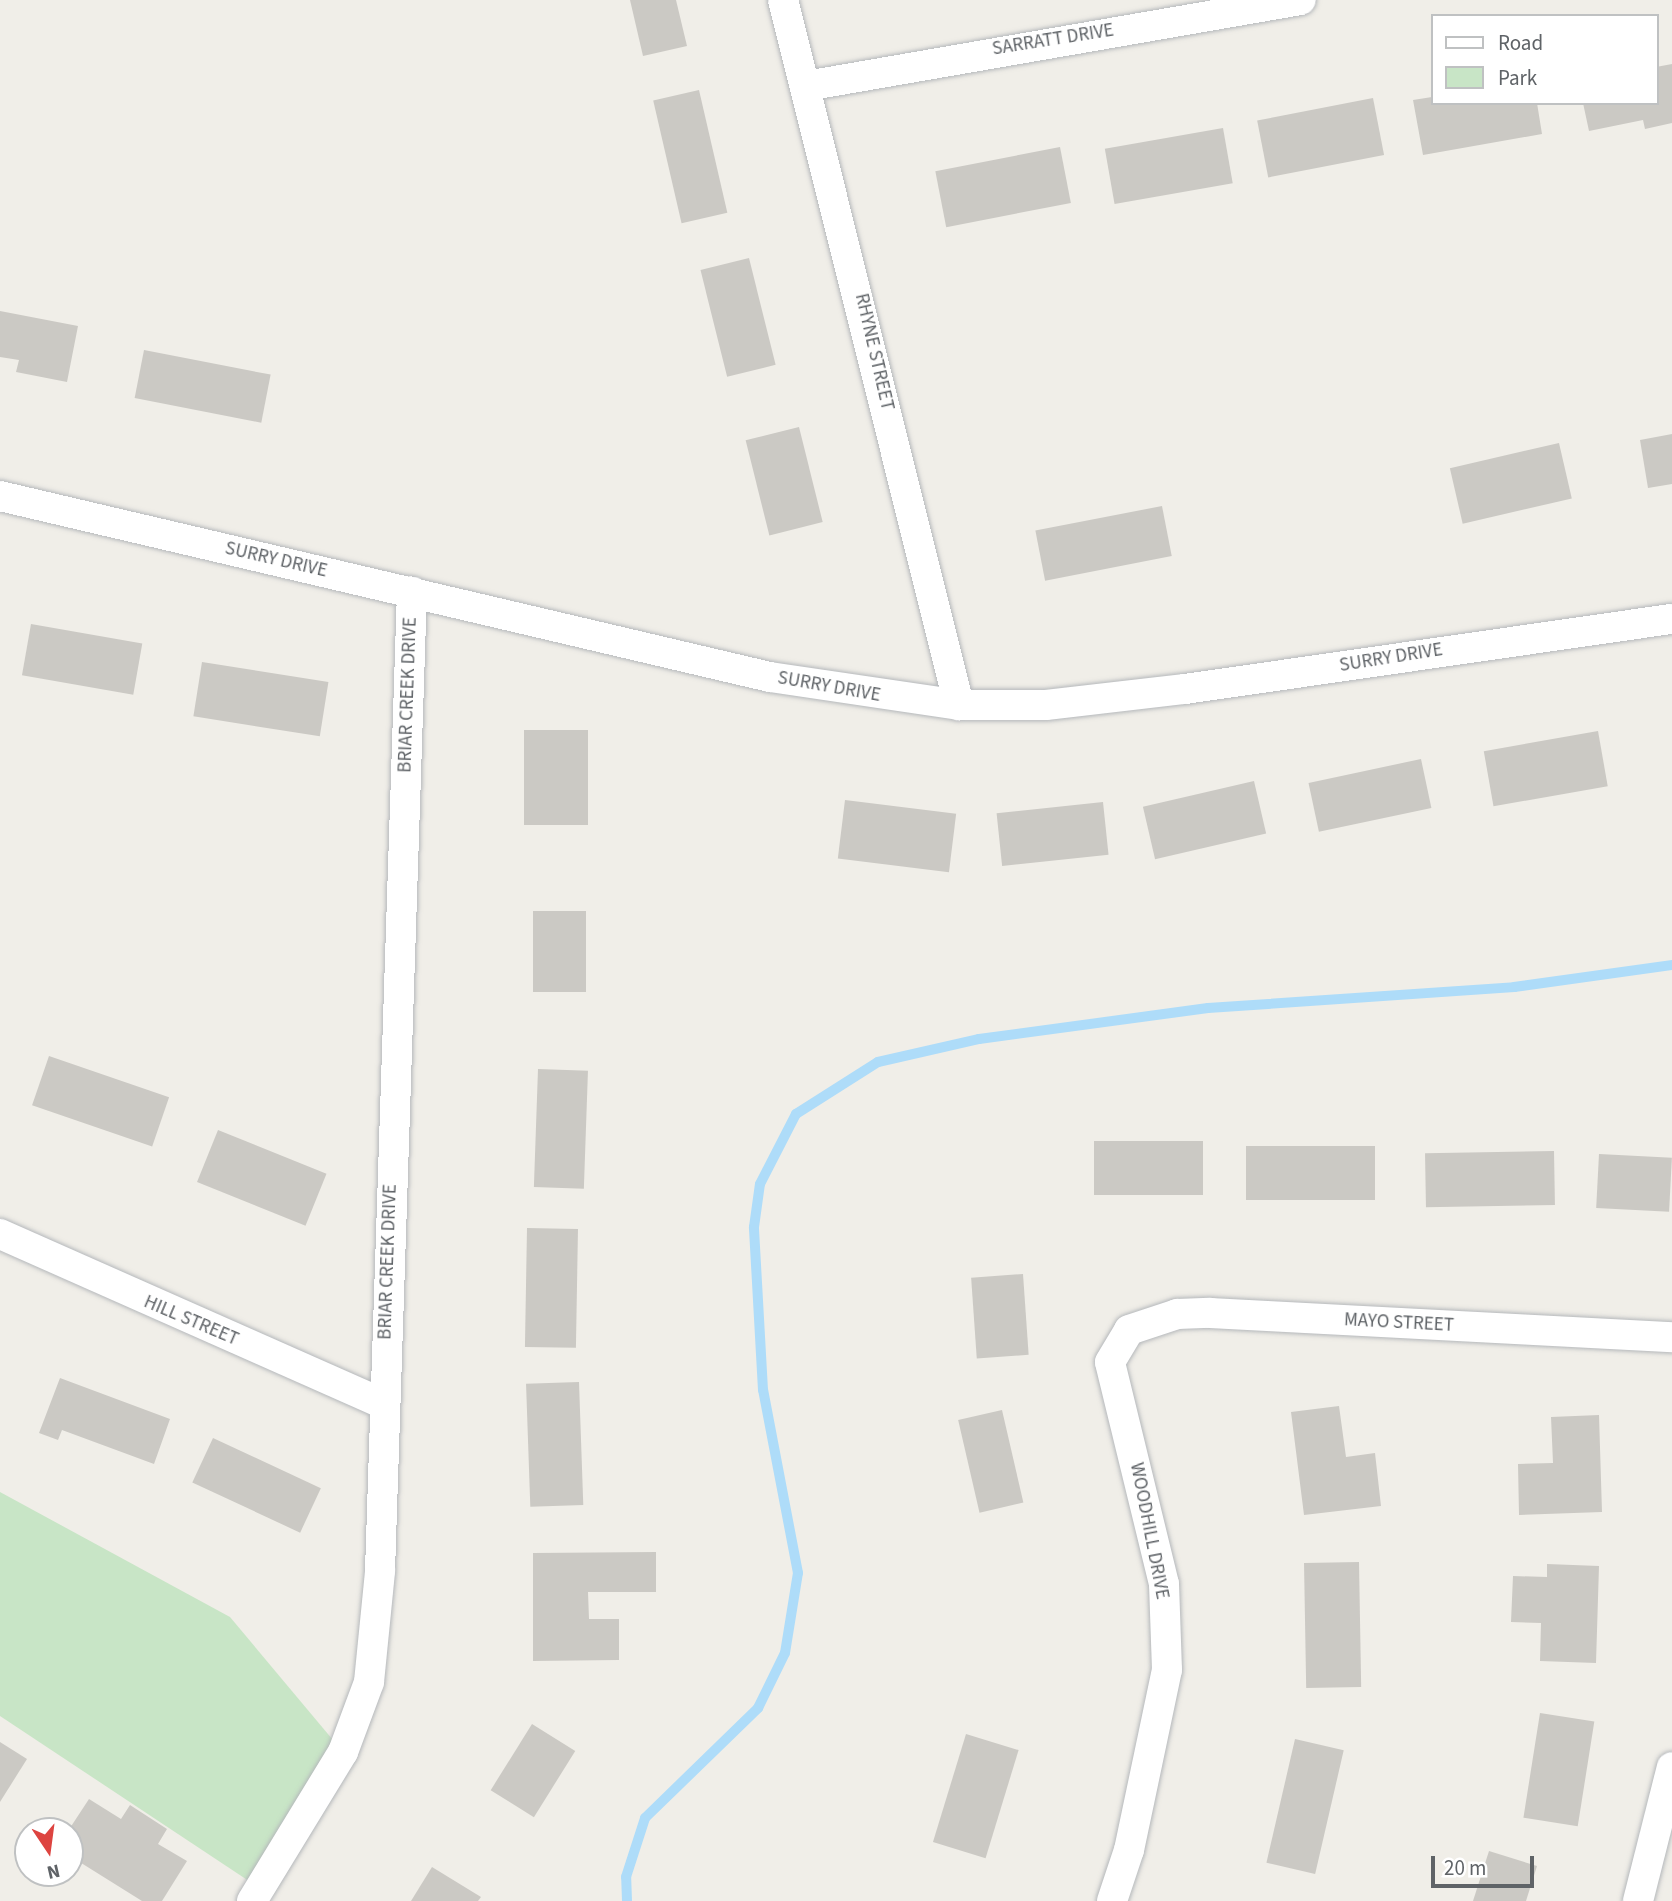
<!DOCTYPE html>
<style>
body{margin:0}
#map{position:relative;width:1672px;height:1901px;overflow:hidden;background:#f0eee8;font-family:"Source Sans 3",sans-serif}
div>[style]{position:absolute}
.green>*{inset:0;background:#c8e5c6}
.stream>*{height:10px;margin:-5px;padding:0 5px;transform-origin:5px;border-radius:5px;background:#aedcf9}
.building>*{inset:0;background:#cbc9c4;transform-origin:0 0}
.roads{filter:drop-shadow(0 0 2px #b5b8bb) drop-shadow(0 0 2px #b5b8bb)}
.minor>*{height:30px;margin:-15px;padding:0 15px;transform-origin:15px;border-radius:15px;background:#fff}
span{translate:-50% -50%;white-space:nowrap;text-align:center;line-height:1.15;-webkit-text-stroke:5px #fff;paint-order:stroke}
.street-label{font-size:19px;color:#5f6367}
.legend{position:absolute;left:1431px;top:14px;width:228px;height:91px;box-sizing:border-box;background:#fff;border:2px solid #bfc1c2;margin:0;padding:9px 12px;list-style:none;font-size:21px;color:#5f6367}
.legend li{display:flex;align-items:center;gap:14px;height:35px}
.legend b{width:35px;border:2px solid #bfc1c2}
.north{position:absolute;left:14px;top:1817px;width:70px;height:70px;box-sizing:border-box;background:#fff;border:2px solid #bfc1c2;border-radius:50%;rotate:167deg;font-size:19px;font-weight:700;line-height:28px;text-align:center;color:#5f6367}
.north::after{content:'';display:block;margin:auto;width:24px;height:32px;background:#dd4440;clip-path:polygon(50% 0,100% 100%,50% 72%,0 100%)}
.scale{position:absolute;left:1431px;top:1856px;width:103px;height:32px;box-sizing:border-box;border:4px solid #5f6367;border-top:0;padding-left:9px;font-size:21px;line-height:24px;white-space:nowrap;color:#5f6367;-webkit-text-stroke:5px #fff;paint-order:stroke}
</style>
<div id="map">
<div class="green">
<i style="clip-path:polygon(0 1492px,230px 1617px,343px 1752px,267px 1893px,0 1716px)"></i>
</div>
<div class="stream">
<i style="left:627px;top:1901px;width:24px;rotate:-92deg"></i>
<i style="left:626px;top:1877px;width:62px;rotate:-72.1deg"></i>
<i style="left:645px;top:1818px;width:158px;rotate:-44.2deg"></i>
<i style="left:758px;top:1708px;width:61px;rotate:-63.9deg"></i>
<i style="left:785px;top:1653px;width:81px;rotate:-80.8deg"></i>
<i style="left:798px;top:1573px;width:186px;rotate:-100.8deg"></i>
<i style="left:763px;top:1390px;width:163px;rotate:-93.2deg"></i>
<i style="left:754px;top:1227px;width:43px;rotate:-82.1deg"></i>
<i style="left:760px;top:1184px;width:79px;rotate:-62.8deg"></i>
<i style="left:796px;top:1114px;width:97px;rotate:-32.4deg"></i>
<i style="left:878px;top:1062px;width:104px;rotate:-12.8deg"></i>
<i style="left:979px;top:1039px;width:231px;rotate:-7.7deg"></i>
<i style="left:1208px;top:1008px;width:307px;rotate:-3.9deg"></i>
<i style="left:1514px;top:987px;width:160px;rotate:-7.9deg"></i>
</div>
<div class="building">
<i style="clip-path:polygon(630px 0,676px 0,687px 46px,643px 56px)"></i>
<i style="clip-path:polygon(1672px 64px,1672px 123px,1645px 129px,1643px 120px,1589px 131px,1583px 103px,1656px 103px,1656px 67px)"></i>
<i style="left:699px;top:90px;width:126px;height:47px;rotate:77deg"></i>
<i style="clip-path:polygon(1432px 97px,1432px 103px,1537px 103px,1542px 134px,1423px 155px,1413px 100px)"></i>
<i style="left:1373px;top:98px;width:58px;height:118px;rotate:79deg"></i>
<i style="left:1223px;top:128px;width:56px;height:120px;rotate:80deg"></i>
<i style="left:1060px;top:147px;width:57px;height:127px;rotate:79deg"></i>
<i style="left:749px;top:258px;width:110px;height:50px;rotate:76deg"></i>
<i style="clip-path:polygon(0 311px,78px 326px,67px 382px,16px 372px,19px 360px,0 357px)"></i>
<i style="left:144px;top:350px;width:129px;height:49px;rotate:11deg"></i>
<i style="left:799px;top:427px;width:98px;height:55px;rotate:76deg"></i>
<i style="clip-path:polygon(1672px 434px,1672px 484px,1648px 488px,1640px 440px)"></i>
<i style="left:1559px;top:443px;width:57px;height:112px;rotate:77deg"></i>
<i style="left:1162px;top:506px;width:51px;height:129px;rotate:79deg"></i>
<i style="left:31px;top:624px;width:113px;height:52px;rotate:10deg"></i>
<i style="left:202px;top:662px;width:128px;height:55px;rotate:9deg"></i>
<i style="left:524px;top:730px;width:64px;height:95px"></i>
<i style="left:1598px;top:731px;width:56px;height:116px;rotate:80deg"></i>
<i style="left:1421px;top:759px;width:50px;height:115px;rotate:78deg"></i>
<i style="left:1254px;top:781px;width:54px;height:114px;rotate:77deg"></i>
<i style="left:845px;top:800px;width:112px;height:59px;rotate:7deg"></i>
<i style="left:1103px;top:802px;width:53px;height:107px;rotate:84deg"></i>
<i style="left:533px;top:911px;width:53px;height:81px"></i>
<i style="left:49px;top:1056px;width:127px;height:52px;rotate:19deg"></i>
<i style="left:538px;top:1069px;width:50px;height:118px;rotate:2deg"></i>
<i style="left:218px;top:1130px;width:117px;height:56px;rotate:22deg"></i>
<i style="left:1094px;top:1141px;width:109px;height:54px"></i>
<i style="left:1246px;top:1146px;width:129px;height:54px"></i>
<i style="left:1554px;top:1151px;width:54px;height:129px;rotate:89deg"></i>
<i style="left:1599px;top:1154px;width:73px;height:54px;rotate:3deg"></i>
<i style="left:527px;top:1228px;width:51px;height:119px;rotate:1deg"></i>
<i style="left:1023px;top:1274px;width:81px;height:52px;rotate:86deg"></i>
<i style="clip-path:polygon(60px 1378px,170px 1419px,154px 1464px,62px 1430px,58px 1440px,39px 1433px)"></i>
<i style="left:579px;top:1382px;width:123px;height:53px;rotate:88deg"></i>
<i style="clip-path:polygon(1339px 1406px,1346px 1457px,1375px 1453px,1381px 1506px,1304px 1515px,1291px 1412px)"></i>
<i style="left:1002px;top:1410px;width:95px;height:45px;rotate:77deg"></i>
<i style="clip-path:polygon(1599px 1415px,1602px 1512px,1519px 1515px,1518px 1464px,1553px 1463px,1551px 1417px)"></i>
<i style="left:213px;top:1438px;width:119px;height:49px;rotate:25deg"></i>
<i style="clip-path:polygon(656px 1552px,656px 1592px,588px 1592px,589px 1619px,619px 1619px,619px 1660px,533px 1661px,533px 1553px)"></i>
<i style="left:1359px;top:1562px;width:125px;height:55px;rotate:89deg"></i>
<i style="clip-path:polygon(1547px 1564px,1599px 1566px,1596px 1663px,1540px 1661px,1541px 1623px,1511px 1622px,1513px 1576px,1547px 1577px)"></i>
<i style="left:1540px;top:1713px;width:55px;height:106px;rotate:9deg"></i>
<i style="left:532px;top:1724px;width:51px;height:78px;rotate:32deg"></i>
<i style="left:966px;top:1734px;width:55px;height:113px;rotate:17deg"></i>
<i style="left:1295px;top:1739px;width:50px;height:127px;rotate:13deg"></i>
<i style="clip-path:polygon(0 1742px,27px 1759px,0 1802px)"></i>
<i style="clip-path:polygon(89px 1799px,121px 1819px,130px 1805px,167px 1829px,158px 1844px,187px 1861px,162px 1901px,142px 1901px,70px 1856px,68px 1831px)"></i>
<i style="clip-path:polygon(1489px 1851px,1537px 1866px,1526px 1901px,1473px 1901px)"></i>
<i style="clip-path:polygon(432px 1867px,481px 1897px,478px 1901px,411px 1901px)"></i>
</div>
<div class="roads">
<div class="minor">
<i style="left:783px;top:0;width:727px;rotate:75.98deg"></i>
<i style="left:806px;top:86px;width:502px;rotate:-9.86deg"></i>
<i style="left:0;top:496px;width:791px;rotate:13.23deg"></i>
<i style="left:770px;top:677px;width:191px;rotate:8.4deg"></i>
<i style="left:959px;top:705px;width:87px"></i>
<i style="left:1046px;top:705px;width:140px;rotate:-6.6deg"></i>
<i style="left:1185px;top:689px;width:492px;rotate:-8.2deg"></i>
<i style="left:0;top:1234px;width:419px;rotate:23.9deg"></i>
<i style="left:252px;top:1901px;width:175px;rotate:-58.6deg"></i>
<i style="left:343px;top:1752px;width:75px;rotate:-69.6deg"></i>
<i style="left:369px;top:1682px;width:112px;rotate:-84.3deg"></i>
<i style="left:380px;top:1571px;width:980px;rotate:-88.13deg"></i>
<i style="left:1112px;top:1901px;width:54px;rotate:-71.6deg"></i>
<i style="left:1129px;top:1850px;width:184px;rotate:-78.1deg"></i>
<i style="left:1167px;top:1670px;width:86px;rotate:-92deg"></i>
<i style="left:1164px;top:1584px;width:228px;rotate:-103.7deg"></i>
<i style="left:1110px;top:1362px;width:37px;rotate:-59deg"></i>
<i style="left:1129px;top:1330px;width:51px;rotate:-18.4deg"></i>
<i style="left:1177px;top:1314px;width:33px;rotate:-2deg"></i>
<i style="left:1210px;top:1313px;width:463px;rotate:3deg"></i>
<i style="left:1638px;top:1901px;width:138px;rotate:-75.8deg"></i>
</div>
</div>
<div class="street-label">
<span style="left:1053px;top:40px;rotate:-9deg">SARRATT DRIVE</span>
<span style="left:874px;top:352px;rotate:77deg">RHYNE STREET</span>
<span style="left:276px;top:560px;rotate:13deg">SURRY DRIVE</span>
<span style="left:1391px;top:658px;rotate:-9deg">SURRY DRIVE</span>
<span style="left:829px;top:687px;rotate:10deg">SURRY DRIVE</span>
<span style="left:408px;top:695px;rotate:-88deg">BRIAR CREEK DRIVE</span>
<span style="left:388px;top:1262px;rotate:-88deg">BRIAR CREEK DRIVE</span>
<span style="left:191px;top:1321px;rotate:23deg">HILL STREET</span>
<span style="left:1399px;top:1323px;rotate:3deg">MAYO STREET</span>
<span style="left:1149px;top:1531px;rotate:79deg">WOODHILL DRIVE</span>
</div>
<ul class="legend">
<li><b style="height:9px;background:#fff"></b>Road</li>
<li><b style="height:19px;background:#c8e5c6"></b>Park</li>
</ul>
<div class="north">N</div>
<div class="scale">20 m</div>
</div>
